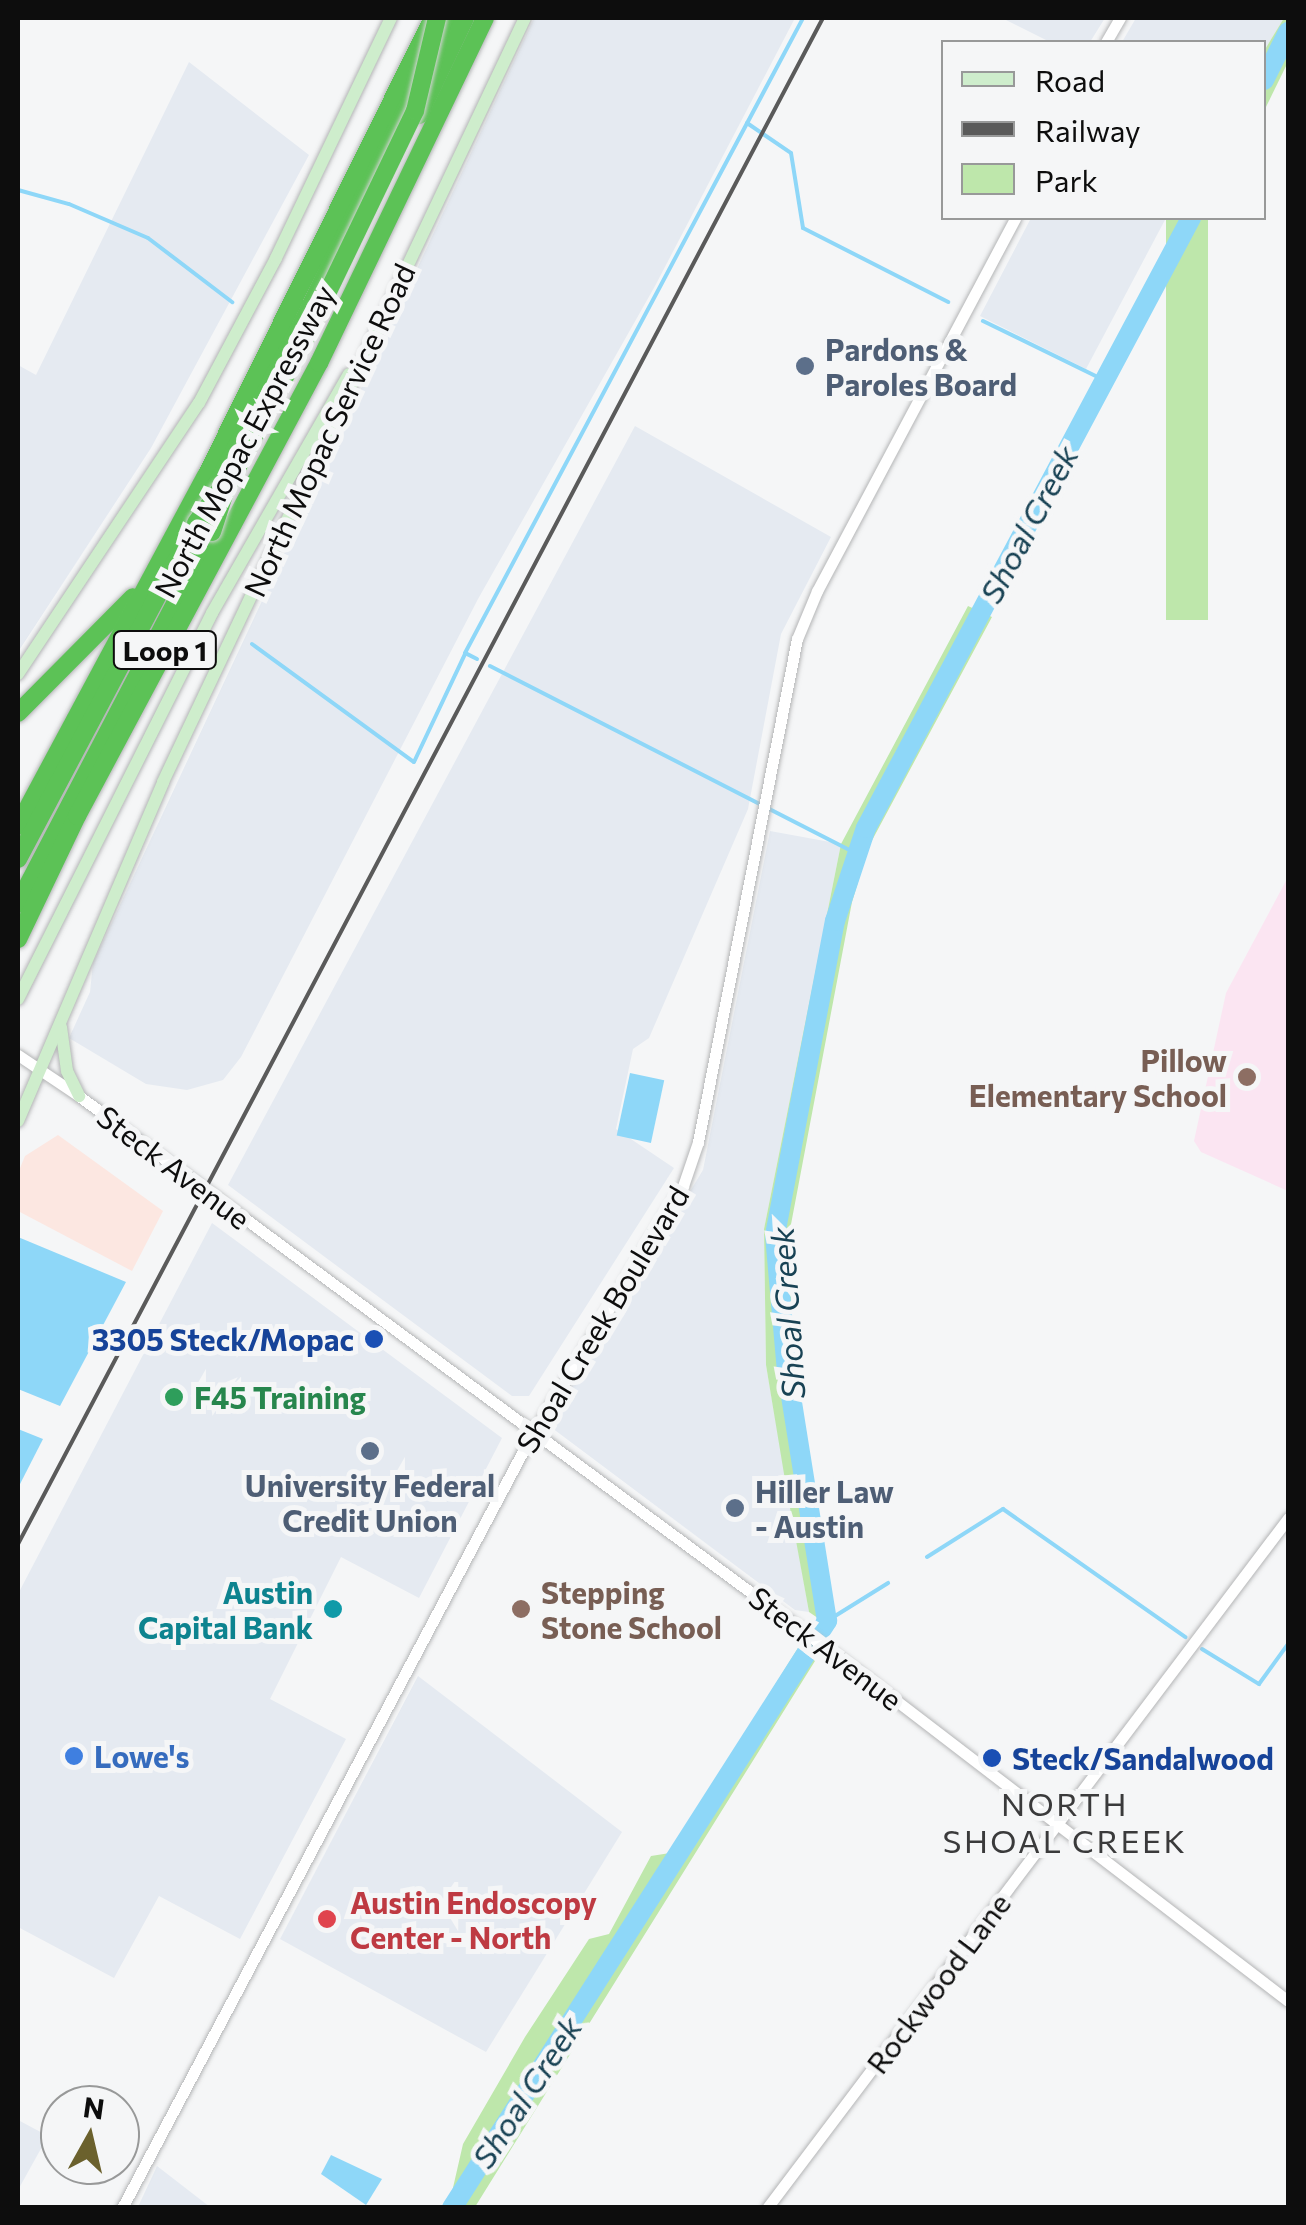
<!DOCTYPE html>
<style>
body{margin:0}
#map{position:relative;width:1306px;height:2225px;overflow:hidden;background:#f5f6f7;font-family:Commissioner,sans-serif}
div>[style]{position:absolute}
.built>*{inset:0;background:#e5eaf1}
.industrial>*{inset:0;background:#fce7e1}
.education>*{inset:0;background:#fbe5f2}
.green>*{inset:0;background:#bee7ab;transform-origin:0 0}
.water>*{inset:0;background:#8ed7f8;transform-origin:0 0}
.stream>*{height:4px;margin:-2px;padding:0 2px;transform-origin:2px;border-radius:2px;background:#8ed7f8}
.river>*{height:20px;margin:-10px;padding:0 10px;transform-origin:10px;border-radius:10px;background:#8ed7f8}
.roads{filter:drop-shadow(0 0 2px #b4b5b6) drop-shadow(0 0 2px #b4b5b6)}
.tertiary>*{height:11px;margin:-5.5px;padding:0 5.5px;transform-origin:5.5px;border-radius:5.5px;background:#fff}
.secondary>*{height:12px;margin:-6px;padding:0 6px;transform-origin:6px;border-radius:6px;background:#ceedcc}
.motorway>*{height:18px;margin:-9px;padding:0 9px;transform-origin:9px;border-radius:9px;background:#5cc256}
.rail>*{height:4px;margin:-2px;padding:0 2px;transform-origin:2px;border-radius:2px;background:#5a5a5a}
.bridges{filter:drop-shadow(0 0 2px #d3d3d3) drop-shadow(0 0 2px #d3d3d3)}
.motorway-bridge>*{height:18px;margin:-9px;padding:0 9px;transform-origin:9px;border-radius:9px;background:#5cc256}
.dots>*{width:28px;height:28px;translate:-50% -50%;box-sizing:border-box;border:5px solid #f5f6f7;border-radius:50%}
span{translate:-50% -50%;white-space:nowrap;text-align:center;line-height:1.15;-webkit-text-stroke:10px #f5f6f7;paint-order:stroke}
.shield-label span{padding:2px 8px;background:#f5f6f7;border:2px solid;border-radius:8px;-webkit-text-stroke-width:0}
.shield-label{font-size:28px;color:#0d0d0d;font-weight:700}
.service-label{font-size:30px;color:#4e5e75;font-weight:700}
.left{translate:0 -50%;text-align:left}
.street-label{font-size:30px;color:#0d0d0d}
.education-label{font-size:30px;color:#785e54;font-weight:700}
.right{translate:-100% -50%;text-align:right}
.transit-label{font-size:30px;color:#164399;font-weight:700}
.leisure-label{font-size:30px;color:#27864d;font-weight:700}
.culture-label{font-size:30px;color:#0d838f;font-weight:700}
.shop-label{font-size:30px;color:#366cbe;font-weight:700}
.health-label{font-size:30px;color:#be3a42;font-weight:700}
.water-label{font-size:32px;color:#184254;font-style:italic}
.neighbourhood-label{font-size:32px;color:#3a3a3b;letter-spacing:2.5px}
.frame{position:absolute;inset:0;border:20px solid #0d0d0d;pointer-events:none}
.legend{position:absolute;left:941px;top:40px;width:325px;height:180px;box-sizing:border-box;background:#f5f6f7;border:2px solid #989999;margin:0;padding:12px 18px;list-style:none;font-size:30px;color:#0d0d0d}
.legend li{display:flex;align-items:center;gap:20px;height:50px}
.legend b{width:50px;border:2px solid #989999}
.north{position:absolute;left:40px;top:2085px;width:100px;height:100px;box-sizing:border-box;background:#f5f6f7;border:2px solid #989999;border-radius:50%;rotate:8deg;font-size:28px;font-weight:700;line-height:40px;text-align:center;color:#0d0d0d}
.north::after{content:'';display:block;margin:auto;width:35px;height:45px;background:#6b612d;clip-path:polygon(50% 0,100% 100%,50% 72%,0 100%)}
</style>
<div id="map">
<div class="built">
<i style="clip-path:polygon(534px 18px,795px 18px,655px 286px,478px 599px,241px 1057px,223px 1080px,187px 1090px,146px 1084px,69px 1038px,90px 992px,93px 963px)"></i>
<i style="clip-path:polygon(1002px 18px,1105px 18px,1090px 42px,1050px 42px)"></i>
<i style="clip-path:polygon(1136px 18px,1284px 18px,1264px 51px,1264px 42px,1122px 42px)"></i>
<i style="clip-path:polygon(189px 62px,309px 155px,151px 448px,18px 652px,18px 365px,36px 375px)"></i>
<i style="clip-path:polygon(1031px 218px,1166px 218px,1086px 369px,980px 316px)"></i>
<i style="clip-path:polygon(635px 426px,831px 537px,781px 634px,748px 809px,649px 1038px,633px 1049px,616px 1129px,674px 1168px,529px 1396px,512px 1396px,228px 1185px)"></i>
<i style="clip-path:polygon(770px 831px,841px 844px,764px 1229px,766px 1365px,809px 1612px,795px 1610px,548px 1425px,703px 1170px)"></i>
<i style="clip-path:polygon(212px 1223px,502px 1438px,419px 1598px,341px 1557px,270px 1699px,346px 1739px,240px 1939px,159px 1896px,114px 1978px,18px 1927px,18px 1594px)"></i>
<i style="clip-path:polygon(418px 1676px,622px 1832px,486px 2052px,280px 1939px)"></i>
<i style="clip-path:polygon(18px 2120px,48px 2136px,18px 2190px)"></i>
<i style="clip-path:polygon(157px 2166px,210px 2207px,138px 2207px)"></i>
</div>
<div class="industrial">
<i style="clip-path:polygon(58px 1135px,163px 1211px,132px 1271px,18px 1211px,18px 1173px,25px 1156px)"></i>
</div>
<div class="education">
<i style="clip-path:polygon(1288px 877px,1288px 1191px,1201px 1152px,1194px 1141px,1226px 993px)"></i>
</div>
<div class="green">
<i style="clip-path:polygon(1284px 18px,1288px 18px,1288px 62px,1264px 111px,1264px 51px)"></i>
<i style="left:1166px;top:218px;width:42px;height:402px"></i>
<i style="clip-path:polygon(968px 606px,992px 617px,869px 846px,852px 902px,789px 1235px,793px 1352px,834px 1629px,809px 1612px,786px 1486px,766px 1365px,764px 1229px,841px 844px)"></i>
<i style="clip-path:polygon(798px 1648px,815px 1661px,475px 2207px,442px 2207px,452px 2192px,463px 2144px,525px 2037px,589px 1939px,609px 1934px,651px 1856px,670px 1853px)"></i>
</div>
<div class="water">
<i style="left:630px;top:1073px;width:35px;height:64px;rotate:12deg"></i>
<i style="clip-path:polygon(18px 1237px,126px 1282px,60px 1406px,18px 1389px)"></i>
<i style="clip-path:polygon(18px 1429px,43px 1439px,18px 1488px)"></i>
<i style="clip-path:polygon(331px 2155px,382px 2179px,366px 2205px,321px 2174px)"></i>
</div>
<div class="stream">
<i style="left:747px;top:123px;width:53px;rotate:34.3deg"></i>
<i style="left:791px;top:153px;width:76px;rotate:80.9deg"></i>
<i style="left:803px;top:228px;width:163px;rotate:27deg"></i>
<i style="left:18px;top:190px;width:53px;rotate:15.4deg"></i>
<i style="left:69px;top:204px;width:86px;rotate:23.3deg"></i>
<i style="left:148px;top:238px;width:106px;rotate:37.3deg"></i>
<i style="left:983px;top:321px;width:135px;rotate:26deg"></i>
<i style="left:252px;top:644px;width:200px;rotate:36.1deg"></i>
<i style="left:414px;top:762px;width:119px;rotate:-64.7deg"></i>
<i style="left:477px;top:659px;width:13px;rotate:-153deg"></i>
<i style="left:465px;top:653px;width:719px;rotate:-61.97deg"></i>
<i style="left:490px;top:666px;width:412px;rotate:27.1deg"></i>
<i style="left:927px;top:1557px;width:90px;rotate:-32.3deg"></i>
<i style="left:1003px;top:1509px;width:223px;rotate:35.1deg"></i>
<i style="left:827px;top:1621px;width:72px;rotate:-31.9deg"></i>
<i style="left:1202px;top:1649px;width:67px;rotate:31.6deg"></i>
<i style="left:1259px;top:1684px;width:49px;rotate:-54.1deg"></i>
</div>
<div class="river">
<i style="left:1264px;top:80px;width:54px;rotate:-63.4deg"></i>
<i style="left:452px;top:2208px;width:697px;rotate:-57.43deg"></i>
<i style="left:827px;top:1621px;width:252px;rotate:-99.1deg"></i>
<i style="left:787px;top:1372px;width:138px;rotate:-95deg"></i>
<i style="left:775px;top:1235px;width:320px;rotate:-79.2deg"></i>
<i style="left:835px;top:921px;width:98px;rotate:-71.6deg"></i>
<i style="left:866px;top:828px;width:691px;rotate:-61.95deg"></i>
</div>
<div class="roads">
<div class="tertiary">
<i style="left:1106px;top:42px;width:28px;rotate:-60deg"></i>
<i style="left:18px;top:1055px;width:73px;rotate:33.9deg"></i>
<i style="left:79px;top:1096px;width:986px;rotate:36.46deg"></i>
<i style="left:872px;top:1682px;width:524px;rotate:37.48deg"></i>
<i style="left:122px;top:2208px;width:859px;rotate:-62.09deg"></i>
<i style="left:524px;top:1449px;width:307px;rotate:-58.8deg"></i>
<i style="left:683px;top:1186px;width:46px;rotate:-71.2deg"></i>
<i style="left:698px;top:1142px;width:513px;rotate:-78.87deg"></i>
<i style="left:797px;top:639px;width:52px;rotate:-67.4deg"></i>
<i style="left:817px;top:591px;width:422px;rotate:-62deg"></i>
<i style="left:767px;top:2208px;width:865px;rotate:-52.94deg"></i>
</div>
<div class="secondary">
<i style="left:18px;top:674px;width:326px;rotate:-56.3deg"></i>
<i style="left:199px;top:403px;width:164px;rotate:-62deg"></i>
<i style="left:276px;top:258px;width:266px;rotate:-64.4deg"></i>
<i style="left:18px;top:999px;width:432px;rotate:-63.3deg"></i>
<i style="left:212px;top:613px;width:275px;rotate:-60.2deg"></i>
<i style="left:61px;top:1027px;width:44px;rotate:82.2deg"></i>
<i style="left:67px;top:1071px;width:28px;rotate:64deg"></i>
<i style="left:18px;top:1121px;width:369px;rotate:-66.8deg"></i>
<i style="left:163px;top:782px;width:845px;rotate:-64.65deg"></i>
</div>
<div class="motorway">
<i style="left:432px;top:53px;width:39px;rotate:-64deg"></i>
<i style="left:419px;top:115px;width:107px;rotate:-64.6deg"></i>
<i style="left:18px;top:713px;width:163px;rotate:-45.2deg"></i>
<i style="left:18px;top:826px;width:397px;rotate:-61.8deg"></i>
<i style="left:206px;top:476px;width:511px;rotate:-63.64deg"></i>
<i style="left:18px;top:859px;width:609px;rotate:-62.09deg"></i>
<i style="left:303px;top:321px;width:261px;rotate:-64.1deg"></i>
<i style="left:18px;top:904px;width:434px;rotate:-62.4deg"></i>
<i style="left:18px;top:939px;width:136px;rotate:-64.4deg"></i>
<i style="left:77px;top:816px;width:514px;rotate:-61.89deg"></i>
<i style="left:319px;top:363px;width:383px;rotate:-64.3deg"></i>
</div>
</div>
<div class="rail">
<i style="left:18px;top:1544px;width:1725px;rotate:-62.19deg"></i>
</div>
<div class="bridges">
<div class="motorway-bridge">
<i style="left:196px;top:523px;width:41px;rotate:-54deg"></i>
<i style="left:212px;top:532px;width:45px;rotate:-72deg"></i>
<i style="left:226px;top:489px;width:183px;rotate:-62.3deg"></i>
<i style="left:311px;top:327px;width:240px;rotate:-64.3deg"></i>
<i style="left:415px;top:111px;width:96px;rotate:-76.7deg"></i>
</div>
</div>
<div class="dots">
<i style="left:805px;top:366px;background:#5c6f8a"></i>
<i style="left:1247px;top:1077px;background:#8d6e63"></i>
<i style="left:374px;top:1339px;background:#1a4fb4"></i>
<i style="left:174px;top:1397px;background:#2e9e5b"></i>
<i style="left:370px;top:1451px;background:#5c6f8a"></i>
<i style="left:735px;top:1508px;background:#5c6f8a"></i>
<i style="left:333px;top:1609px;background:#0f9aa8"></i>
<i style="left:521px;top:1609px;background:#8d6e63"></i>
<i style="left:74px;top:1756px;background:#3f7fe0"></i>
<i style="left:992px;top:1758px;background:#1a4fb4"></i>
<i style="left:327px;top:1919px;background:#e0444e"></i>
</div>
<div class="shield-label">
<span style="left:165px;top:650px">Loop 1</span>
</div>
<div class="service-label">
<span class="left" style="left:825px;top:366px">Pardons &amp;<br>Paroles Board</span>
<span style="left:370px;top:1502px">University Federal<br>Credit Union</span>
<span class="left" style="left:755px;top:1508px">Hiller Law<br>- Austin</span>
</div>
<div class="street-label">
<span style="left:329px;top:430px;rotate:-65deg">North Mopac Service Road</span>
<span style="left:244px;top:441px;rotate:-62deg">North Mopac Expressway</span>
<span style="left:174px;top:1167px;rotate:37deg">Steck Avenue</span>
<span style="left:602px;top:1319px;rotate:-59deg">Shoal Creek Boulevard</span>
<span style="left:826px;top:1648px;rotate:37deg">Steck Avenue</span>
<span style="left:938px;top:1983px;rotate:-53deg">Rockwood Lane</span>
</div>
<div class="education-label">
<span class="right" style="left:1227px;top:1077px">Pillow<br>Elementary School</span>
<span class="left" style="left:541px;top:1609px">Stepping<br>Stone School</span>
</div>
<div class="transit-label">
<span class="right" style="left:354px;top:1339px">3305 Steck/Mopac</span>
<span class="left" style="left:1012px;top:1758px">Steck/Sandalwood</span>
</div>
<div class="leisure-label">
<span class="left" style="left:194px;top:1397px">F45 Training</span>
</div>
<div class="culture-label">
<span class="right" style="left:313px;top:1609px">Austin<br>Capital Bank</span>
</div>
<div class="shop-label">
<span class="left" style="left:94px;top:1756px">Lowe's</span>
</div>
<div class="health-label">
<span class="left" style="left:350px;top:1919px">Austin Endoscopy<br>Center - North</span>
</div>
<div class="water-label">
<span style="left:1028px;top:524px;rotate:-62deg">Shoal Creek</span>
<span style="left:787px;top:1313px;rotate:-94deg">Shoal Creek</span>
<span style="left:526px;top:2092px;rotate:-57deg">Shoal Creek</span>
</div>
<div class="neighbourhood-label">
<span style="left:1065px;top:1822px">NORTH<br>SHOAL CREEK</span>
</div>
<div class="frame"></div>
<ul class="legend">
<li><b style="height:12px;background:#ceedcc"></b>Road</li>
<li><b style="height:12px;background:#5a5a5a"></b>Railway</li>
<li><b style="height:28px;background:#bee7ab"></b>Park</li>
</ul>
<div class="north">N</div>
</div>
